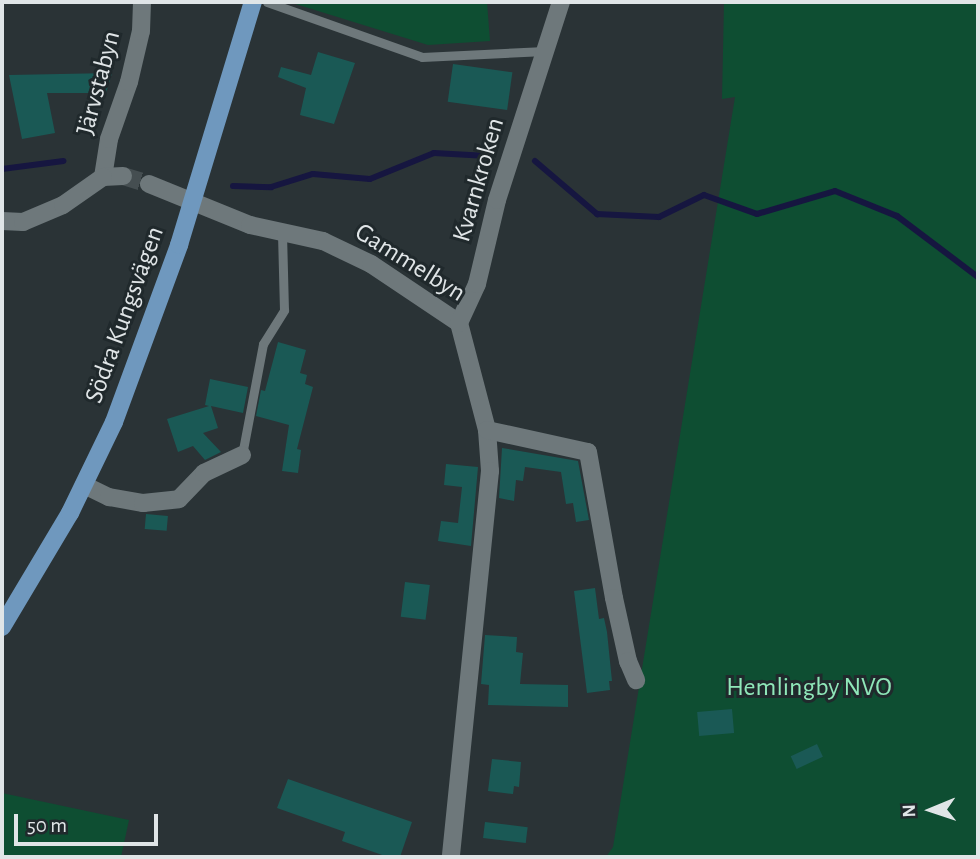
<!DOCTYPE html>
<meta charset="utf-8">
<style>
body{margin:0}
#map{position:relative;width:980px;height:859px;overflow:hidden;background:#2a3336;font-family:"Alegreya Sans",sans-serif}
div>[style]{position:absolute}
.green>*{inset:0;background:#0e4e32}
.stream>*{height:6px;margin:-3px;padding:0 3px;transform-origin:3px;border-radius:3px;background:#161640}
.building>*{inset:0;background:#1a5955;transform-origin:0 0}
.minor-tunnel>*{height:18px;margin-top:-9px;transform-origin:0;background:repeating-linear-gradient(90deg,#454e51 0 18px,transparent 0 27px)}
.service>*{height:9px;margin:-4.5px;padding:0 4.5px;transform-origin:4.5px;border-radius:4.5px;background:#6e787b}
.minor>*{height:18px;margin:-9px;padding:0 9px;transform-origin:9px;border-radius:9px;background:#6e787b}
.primary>*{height:18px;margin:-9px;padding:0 9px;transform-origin:9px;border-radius:9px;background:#6f98be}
span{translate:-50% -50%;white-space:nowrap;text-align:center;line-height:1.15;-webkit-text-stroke:6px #20292c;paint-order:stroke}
.street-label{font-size:26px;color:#e0e5e7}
.park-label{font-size:26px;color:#8fe7b9}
.frame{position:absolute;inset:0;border:4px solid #e0e5e7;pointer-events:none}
.north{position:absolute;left:896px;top:775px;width:70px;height:70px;-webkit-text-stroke:5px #20292c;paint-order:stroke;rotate:268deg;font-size:19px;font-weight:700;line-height:28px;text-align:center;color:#e0e5e7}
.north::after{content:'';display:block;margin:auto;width:24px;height:32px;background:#e0e5e7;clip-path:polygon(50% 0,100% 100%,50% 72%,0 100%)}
.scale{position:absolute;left:14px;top:814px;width:144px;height:32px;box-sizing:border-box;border:4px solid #e0e5e7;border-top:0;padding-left:9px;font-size:21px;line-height:24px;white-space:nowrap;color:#e0e5e7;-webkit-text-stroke:5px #20292c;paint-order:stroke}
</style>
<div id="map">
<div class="green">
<i style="clip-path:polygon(289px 2px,487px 2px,490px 41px,428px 45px)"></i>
<i style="clip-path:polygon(724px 2px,978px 2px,978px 857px,606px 857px,613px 847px,735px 97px,722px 99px)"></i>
<i style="clip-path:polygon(2px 793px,129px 820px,121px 857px,2px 857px)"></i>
</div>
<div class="stream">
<i style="left:535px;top:161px;width:82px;rotate:40.5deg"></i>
<i style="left:597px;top:214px;width:62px;rotate:2.8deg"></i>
<i style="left:659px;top:217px;width:50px;rotate:-26.1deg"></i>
<i style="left:704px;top:195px;width:56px;rotate:19.7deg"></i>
<i style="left:757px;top:214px;width:81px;rotate:-16.4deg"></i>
<i style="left:835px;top:191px;width:67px;rotate:22deg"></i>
<i style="left:897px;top:216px;width:101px;rotate:37deg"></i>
<i style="left:2px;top:169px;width:62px;rotate:-7.5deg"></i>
<i style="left:233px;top:186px;width:38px;rotate:2deg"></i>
<i style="left:271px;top:187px;width:44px;rotate:-17.2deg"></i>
<i style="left:313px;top:174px;width:57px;rotate:5deg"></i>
<i style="left:370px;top:179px;width:69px;rotate:-22.1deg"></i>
<i style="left:434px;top:153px;width:54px;rotate:3.2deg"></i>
</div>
<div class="building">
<i style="clip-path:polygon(318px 52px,355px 63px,334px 124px,300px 115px,306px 88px,278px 77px,281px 67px,311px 75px)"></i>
<i style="left:453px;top:64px;width:60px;height:38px;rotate:8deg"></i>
<i style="clip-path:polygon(112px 73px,106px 93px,47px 93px,55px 133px,22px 139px,9px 75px)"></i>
<i style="clip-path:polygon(278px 342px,306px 350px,300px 373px,307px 375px,305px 384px,313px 387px,297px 449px,301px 450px,298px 473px,282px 471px,289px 425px,256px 416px,261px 390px,265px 391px)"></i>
<i style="clip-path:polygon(210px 379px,248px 387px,243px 413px,211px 406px,218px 428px,203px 433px,221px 452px,205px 460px,193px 446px,178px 452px,167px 419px,209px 406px,205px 405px)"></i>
<i style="clip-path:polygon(502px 448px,578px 461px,589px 520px,576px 522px,573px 503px,566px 504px,561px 472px,525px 467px,523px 481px,516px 480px,514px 501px,499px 498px)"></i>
<i style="clip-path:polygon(446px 464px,478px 467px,471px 546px,438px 541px,441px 521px,458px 523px,462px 487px,444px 485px)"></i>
<i style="left:146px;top:514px;width:22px;height:15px;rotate:5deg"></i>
<i style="left:405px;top:582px;width:25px;height:35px;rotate:7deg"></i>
<i style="clip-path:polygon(595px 588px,599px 619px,604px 618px,607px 632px,612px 681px,609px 681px,610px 690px,587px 693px,574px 591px)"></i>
<i style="clip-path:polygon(485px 635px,517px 637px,516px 652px,523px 653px,520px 684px,568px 685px,568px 707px,488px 705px,489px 685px,481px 684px)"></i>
<i style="left:732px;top:709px;width:24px;height:35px;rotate:85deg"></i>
<i style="left:817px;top:744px;width:14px;height:29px;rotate:65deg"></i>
<i style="clip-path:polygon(492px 759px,521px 762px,519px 787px,514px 786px,513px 794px,488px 791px)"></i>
<i style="clip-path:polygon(288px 779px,412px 822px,400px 857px,388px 857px,342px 841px,345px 832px,277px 808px)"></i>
<i style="left:485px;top:822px;width:43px;height:16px;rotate:7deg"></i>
</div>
<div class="minor-tunnel">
<i style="left:123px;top:176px;width:27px;rotate:17deg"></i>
</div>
<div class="service">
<i style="left:267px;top:2px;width:164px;rotate:19.5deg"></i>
<i style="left:422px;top:57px;width:123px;rotate:-2.8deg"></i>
<i style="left:242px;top:455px;width:113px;rotate:-79.3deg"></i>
<i style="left:263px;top:344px;width:40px;rotate:-58deg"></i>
<i style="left:284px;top:310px;width:79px;rotate:-91.5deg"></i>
</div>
<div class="minor">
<i style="left:103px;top:177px;width:38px;rotate:-81deg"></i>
<i style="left:109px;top:139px;width:60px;rotate:-70.7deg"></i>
<i style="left:129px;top:82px;width:52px;rotate:-76.8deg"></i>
<i style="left:141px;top:31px;width:29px;rotate:-88deg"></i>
<i style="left:103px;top:177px;width:20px;rotate:-3deg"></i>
<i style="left:149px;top:184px;width:109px;rotate:22.1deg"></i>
<i style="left:250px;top:225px;width:75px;rotate:12.4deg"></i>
<i style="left:323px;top:241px;width:53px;rotate:25.6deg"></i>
<i style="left:371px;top:264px;width:106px;rotate:33.8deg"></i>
<i style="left:459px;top:323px;width:111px;rotate:75.3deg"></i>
<i style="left:487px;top:430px;width:41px;rotate:85.8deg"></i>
<i style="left:490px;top:471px;width:388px;rotate:95.8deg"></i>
<i style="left:2px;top:221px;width:21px;rotate:3deg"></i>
<i style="left:23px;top:222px;width:43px;rotate:-23deg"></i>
<i style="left:63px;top:205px;width:49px;rotate:-35deg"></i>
<i style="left:459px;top:323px;width:43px;rotate:-65.2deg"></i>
<i style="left:477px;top:284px;width:86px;rotate:-76.6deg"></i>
<i style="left:497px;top:200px;width:208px;rotate:-72.1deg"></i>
<i style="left:487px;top:430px;width:103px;rotate:12.3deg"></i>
<i style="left:588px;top:452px;width:148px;rotate:79.9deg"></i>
<i style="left:614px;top:598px;width:65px;rotate:77.5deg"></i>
<i style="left:628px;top:661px;width:21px;rotate:67deg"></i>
<i style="left:84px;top:485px;width:28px;rotate:26deg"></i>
<i style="left:109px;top:497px;width:35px;rotate:10deg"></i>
<i style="left:143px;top:503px;width:36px;rotate:-6deg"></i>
<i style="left:179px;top:499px;width:36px;rotate:-46deg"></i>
<i style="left:204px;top:473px;width:42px;rotate:-25.3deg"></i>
</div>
<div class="primary">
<i style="left:2px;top:627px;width:133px;rotate:-59.2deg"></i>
<i style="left:70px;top:513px;width:101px;rotate:-64.2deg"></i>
<i style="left:114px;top:422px;width:189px;rotate:-69.8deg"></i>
<i style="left:179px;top:245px;width:254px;rotate:-73.1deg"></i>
</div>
<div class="street-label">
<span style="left:99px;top:83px;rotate:-75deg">Järvstabyn</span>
<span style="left:479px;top:180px;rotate:-74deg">Kvarnkroken</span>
<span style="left:410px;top:263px;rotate:32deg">Gammelbyn</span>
<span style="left:125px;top:315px;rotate:-70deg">Södra Kungsvägen</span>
</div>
<div class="park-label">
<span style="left:809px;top:688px">Hemlingby NVO</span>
</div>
<div class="frame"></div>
<div class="north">N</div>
<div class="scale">50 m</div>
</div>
